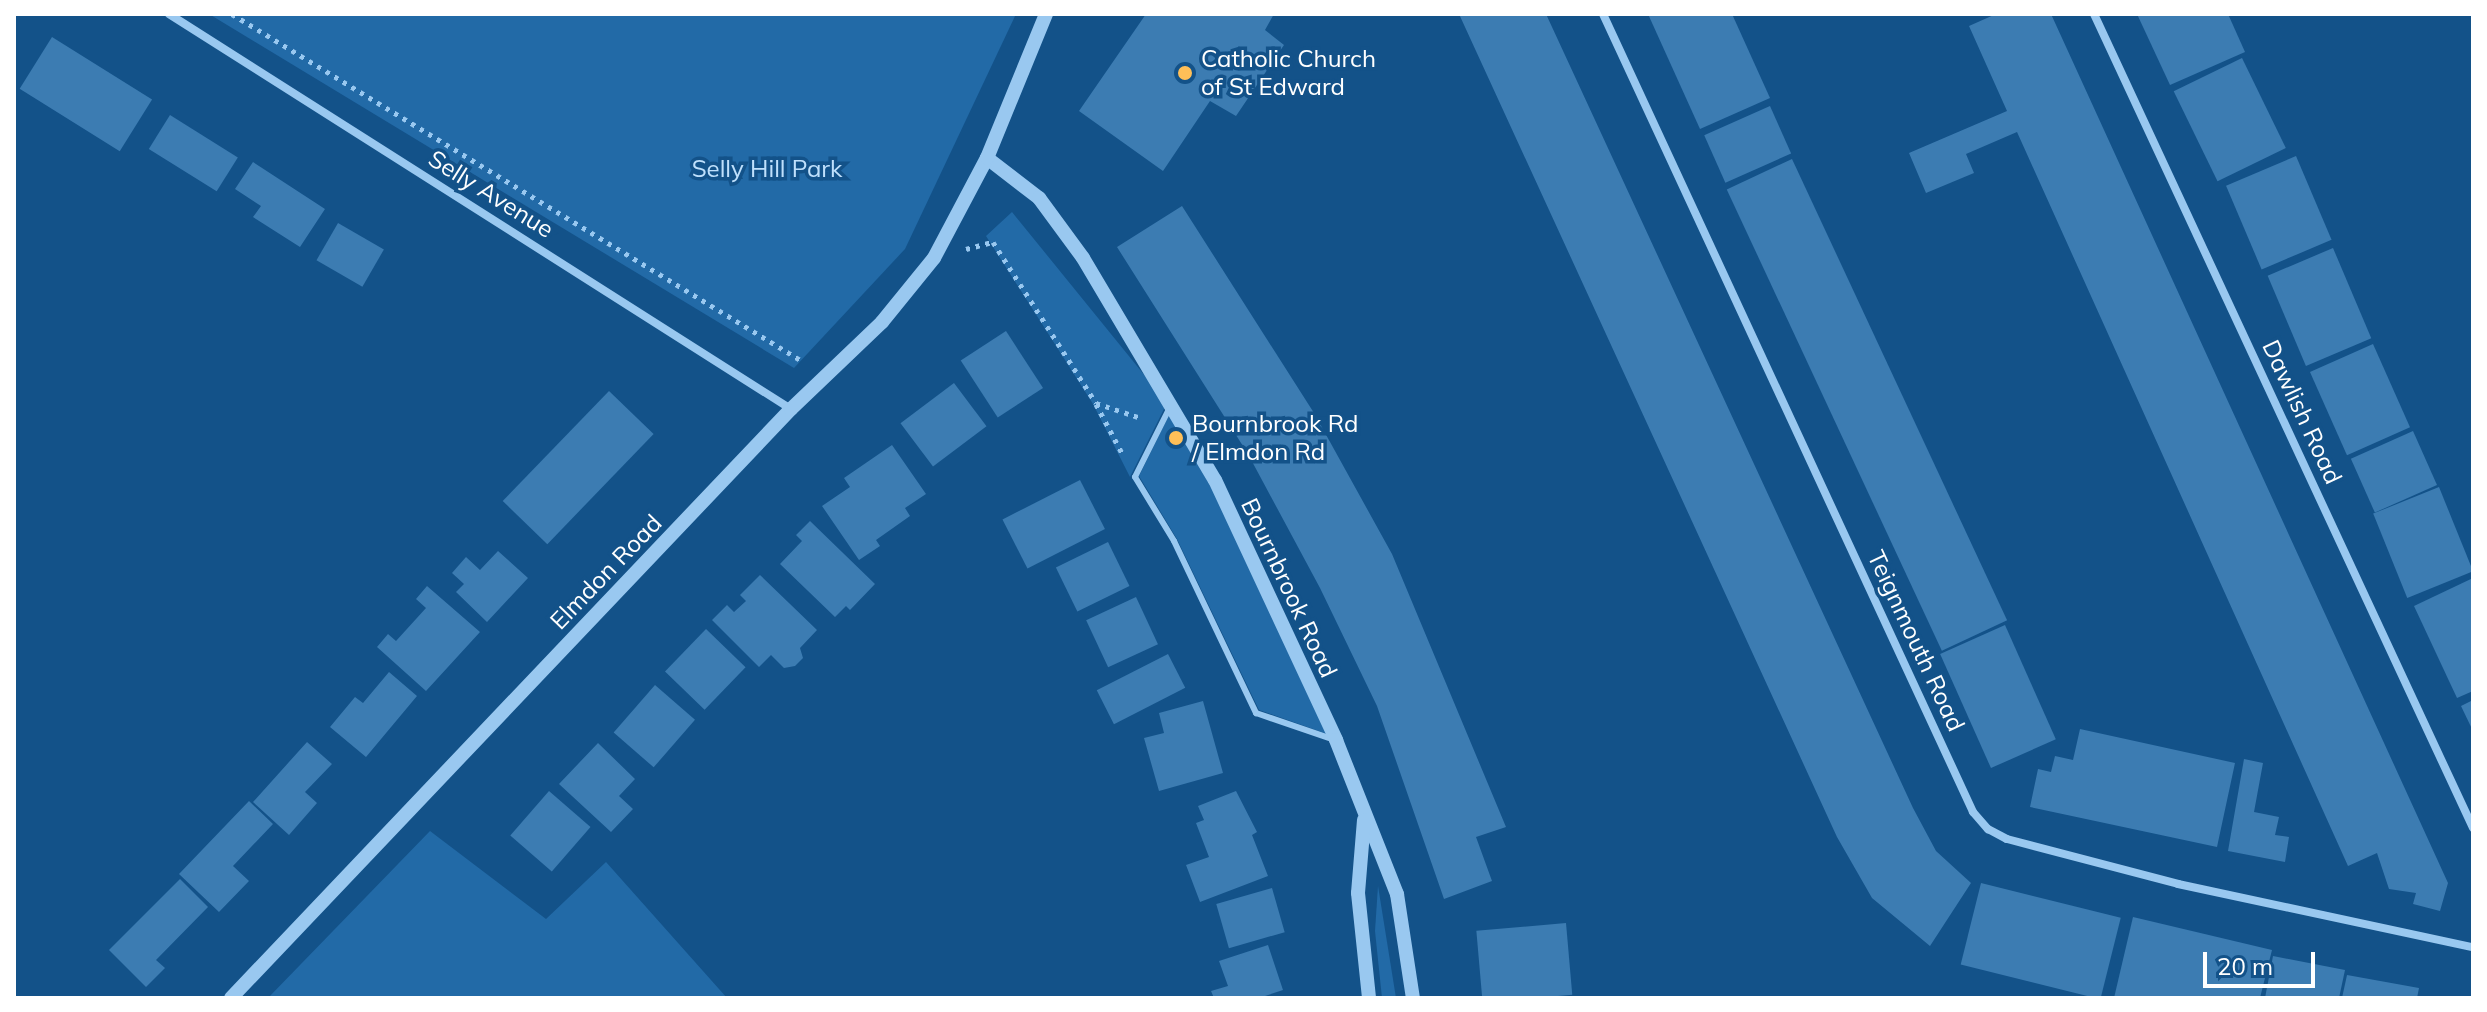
<!DOCTYPE html>
<style>
body{margin:0}
#map{position:relative;width:2487px;height:1012px;overflow:hidden;background:#135289;font-family:Mulish,sans-serif}
div>[style]{position:absolute}
.green>*{inset:0;background:#226aa7}
.building>*{inset:0;background:#3c7cb2;transform-origin:0 0}
.path>*{height:5px;margin-top:-2.5px;transform-origin:0;background:repeating-linear-gradient(90deg,#99c8f0 0 4px,transparent 0 10px)}
.service>*{height:6px;margin:-3px;padding:0 3px;transform-origin:3px;border-radius:3px;background:#99c8f0}
.minor>*{height:8px;margin:-4px;padding:0 4px;transform-origin:4px;border-radius:4px;background:#99c8f0}
.tertiary>*{height:14px;margin:-7px;padding:0 7px;transform-origin:7px;border-radius:7px;background:#99c8f0}
.dots>*{width:22px;height:22px;translate:-50% -50%;box-sizing:border-box;border:4px solid #135289;border-radius:50%}
span{translate:-50% -50%;white-space:nowrap;text-align:center;line-height:1.15;-webkit-text-stroke:7px #135289;paint-order:stroke}
.poi-label{font-size:24px;color:#fff}
.left{translate:0 -50%;text-align:left}
.park-label{font-size:24px;color:#bfe0fc}
.street-label{font-size:24px;color:#fff}
.frame{position:absolute;inset:0;border:16px solid #fff;pointer-events:none}
.scale{position:absolute;left:2203px;top:952px;width:112px;height:36px;box-sizing:border-box;border:4px solid #fff;border-top:0;padding-left:10px;font-size:24px;line-height:28px;white-space:nowrap;color:#fff;-webkit-text-stroke:6px #135289;paint-order:stroke}
</style>
<div id="map">
<div class="green">
<i style="clip-path:polygon(209px 14px,1016px 14px,905px 249px,794px 368px)"></i>
<i style="clip-path:polygon(1012px 212px,1167px 403px,1130px 477px,1093px 404px,986px 236px)"></i>
<i style="clip-path:polygon(1172px 409px,1212px 481px,1330px 735px,1259px 710px,1177px 539px,1139px 476px)"></i>
<i style="clip-path:polygon(430px 831px,546px 919px,606px 862px,727px 998px,268px 998px)"></i>
<i style="clip-path:polygon(1378px 886px,1396px 998px,1382px 998px,1375px 931px)"></i>
</div>
<div class="building">
<i style="clip-path:polygon(1146px 14px,1274px 14px,1265px 30px,1284px 45px,1236px 116px,1210px 101px,1163px 171px,1079px 111px)"></i>
<i style="clip-path:polygon(1459px 14px,1546px 14px,1913px 808px,1936px 851px,1971px 883px,1930px 946px,1872px 898px,1837px 837px)"></i>
<i style="clip-path:polygon(1648px 14px,1732px 14px,1770px 98px,1700px 129px)"></i>
<i style="clip-path:polygon(1996px 14px,2051px 14px,2448px 883px,2440px 911px,2413px 904px,2416px 893px,2389px 889px,2377px 853px,2348px 866px,2017px 132px,1966px 154px,1974px 173px,1926px 193px,1909px 153px,2007px 111px,1969px 26px)"></i>
<i style="clip-path:polygon(2137px 14px,2228px 14px,2245px 52px,2170px 85px)"></i>
<i style="left:52px;top:37px;width:118px;height:61px;rotate:32deg"></i>
<i style="left:2242px;top:58px;width:100px;height:76px;rotate:64deg"></i>
<i style="left:1770px;top:106px;width:52px;height:72px;rotate:66deg"></i>
<i style="left:170px;top:115px;width:80px;height:40px;rotate:32deg"></i>
<i style="left:2296px;top:156px;width:91px;height:76px;rotate:67deg"></i>
<i style="left:1792px;top:159px;width:509px;height:72px;rotate:65deg"></i>
<i style="clip-path:polygon(253px 162px,325px 209px,300px 247px,253px 217px,261px 206px,235px 189px)"></i>
<i style="clip-path:polygon(1182px 206px,1314px 413px,1392px 554px,1506px 827px,1476px 837px,1492px 881px,1444px 899px,1377px 706px,1320px 588px,1248px 454px,1117px 247px)"></i>
<i style="left:338px;top:223px;width:53px;height:43px;rotate:30deg"></i>
<i style="left:2333px;top:248px;width:98px;height:71px;rotate:67deg"></i>
<i style="left:1006px;top:331px;width:68px;height:54px;rotate:57deg"></i>
<i style="left:2373px;top:344px;width:91px;height:69px;rotate:66deg"></i>
<i style="left:954px;top:383px;width:54px;height:67px;rotate:53deg"></i>
<i style="left:609px;top:391px;width:62px;height:153px;rotate:44deg"></i>
<i style="left:2413px;top:431px;width:59px;height:68px;rotate:66deg"></i>
<i style="clip-path:polygon(892px 445px,926px 494px,905px 508px,910px 516px,876px 540px,880px 546px,859px 560px,822px 506px,850px 487px,844px 478px)"></i>
<i style="left:1080px;top:480px;width:55px;height:87px;rotate:63deg"></i>
<i style="left:2439px;top:487px;width:91px;height:71px;rotate:68deg"></i>
<i style="clip-path:polygon(810px 521px,875px 584px,850px 610px,846px 606px,835px 617px,780px 564px,802px 541px,796px 535px)"></i>
<i style="left:1108px;top:542px;width:49px;height:58px;rotate:64deg"></i>
<i style="clip-path:polygon(498px 551px,528px 578px,487px 622px,456px 592px,464px 584px,452px 573px,466px 557px,480px 570px)"></i>
<i style="clip-path:polygon(760px 575px,817px 630px,800px 648px,803px 658px,795px 666px,784px 668px,771px 655px,759px 667px,712px 620px,727px 605px,734px 612px,746px 601px,740px 595px)"></i>
<i style="clip-path:polygon(2473px 578px,2473px 691px,2457px 698px,2414px 606px)"></i>
<i style="clip-path:polygon(427px 586px,480px 632px,426px 691px,377px 647px,388px 634px,396px 641px,426px 608px,416px 599px)"></i>
<i style="left:1136px;top:597px;width:52px;height:55px;rotate:65deg"></i>
<i style="left:2005px;top:625px;width:125px;height:71px;rotate:66deg"></i>
<i style="left:706px;top:629px;width:55px;height:59px;rotate:44deg"></i>
<i style="left:1168px;top:654px;width:38px;height:80px;rotate:63deg"></i>
<i style="clip-path:polygon(389px 672px,417px 696px,366px 757px,330px 727px,355px 697px,363px 703px)"></i>
<i style="left:655px;top:685px;width:53px;height:63px;rotate:41deg"></i>
<i style="clip-path:polygon(2473px 700px,2473px 731px,2461px 706px)"></i>
<i style="clip-path:polygon(1203px 701px,1223px 773px,1159px 791px,1144px 738px,1164px 733px,1159px 713px)"></i>
<i style="clip-path:polygon(2080px 729px,2235px 763px,2217px 847px,2030px 807px,2038px 769px,2051px 772px,2055px 756px,2073px 760px)"></i>
<i style="clip-path:polygon(307px 742px,332px 764px,305px 792px,317px 803px,289px 835px,253px 802px)"></i>
<i style="clip-path:polygon(598px 743px,635px 779px,619px 796px,633px 809px,611px 832px,559px 784px)"></i>
<i style="clip-path:polygon(2244px 759px,2263px 763px,2254px 812px,2279px 817px,2275px 835px,2289px 837px,2285px 862px,2228px 851px)"></i>
<i style="left:549px;top:791px;width:55px;height:59px;rotate:41deg"></i>
<i style="clip-path:polygon(1236px 791px,1257px 832px,1252px 835px,1268px 876px,1200px 902px,1186px 865px,1209px 857px,1196px 823px,1204px 820px,1198px 806px)"></i>
<i style="clip-path:polygon(249px 801px,273px 824px,233px 866px,249px 881px,219px 912px,179px 874px)"></i>
<i style="clip-path:polygon(180px 879px,208px 907px,156px 960px,165px 968px,146px 987px,109px 950px)"></i>
<i style="left:1981px;top:883px;width:144px;height:84px;rotate:14deg"></i>
<i style="left:1272px;top:888px;width:46px;height:58px;rotate:74deg"></i>
<i style="clip-path:polygon(2133px 917px,2272px 950px,2260px 998px,2114px 998px)"></i>
<i style="left:1566px;top:923px;width:72px;height:90px;rotate:85deg"></i>
<i style="clip-path:polygon(1268px 945px,1283px 990px,1259px 998px,1214px 998px,1211px 991px,1228px 986px,1219px 961px)"></i>
<i style="clip-path:polygon(2273px 956px,2345px 970px,2339px 998px,2265px 998px)"></i>
<i style="clip-path:polygon(2347px 975px,2419px 988px,2417px 998px,2342px 998px)"></i>
</div>
<div class="path">
<i style="left:232px;top:14px;width:667px;rotate:31.33deg"></i>
<i style="left:966px;top:249px;width:28px;rotate:-15deg"></i>
<i style="left:993px;top:242px;width:191px;rotate:57.4deg"></i>
<i style="left:1096px;top:403px;width:47px;rotate:18.4deg"></i>
<i style="left:1096px;top:404px;width:58px;rotate:62.1deg"></i>
</div>
<div class="service">
<i style="left:1170px;top:407px;width:78px;rotate:116.6deg"></i>
<i style="left:1135px;top:477px;width:75px;rotate:58.6deg"></i>
<i style="left:1174px;top:541px;width:191px;rotate:64.5deg"></i>
<i style="left:1256px;top:713px;width:80px;rotate:18.9deg"></i>
</div>
<div class="minor">
<i style="left:169px;top:14px;width:737px;rotate:32.42deg"></i>
<i style="left:1603px;top:14px;width:880px;rotate:65.12deg"></i>
<i style="left:1973px;top:812px;width:23px;rotate:49deg"></i>
<i style="left:1988px;top:829px;width:21px;rotate:28deg"></i>
<i style="left:2007px;top:839px;width:177px;rotate:14.7deg"></i>
<i style="left:2178px;top:884px;width:302px;rotate:12.1deg"></i>
<i style="left:2094px;top:14px;width:898px;rotate:65.03deg"></i>
</div>
<div class="tertiary">
<i style="left:987px;top:158px;width:66px;rotate:37.6deg"></i>
<i style="left:1039px;top:198px;width:74px;rotate:53.7deg"></i>
<i style="left:1083px;top:258px;width:258px;rotate:59.3deg"></i>
<i style="left:1215px;top:480px;width:287px;rotate:65deg"></i>
<i style="left:1336px;top:740px;width:166px;rotate:68.4deg"></i>
<i style="left:1397px;top:894px;width:105px;rotate:81.3deg"></i>
<i style="left:1364px;top:820px;width:73px;rotate:94.7deg"></i>
<i style="left:1358px;top:893px;width:106px;rotate:84deg"></i>
<i style="left:231px;top:998px;width:813px;rotate:-46.45deg"></i>
<i style="left:791px;top:409px;width:126px;rotate:-43.7deg"></i>
<i style="left:882px;top:322px;width:82px;rotate:-50.9deg"></i>
<i style="left:934px;top:258px;width:113px;rotate:-62.1deg"></i>
<i style="left:987px;top:158px;width:156px;rotate:-67.7deg"></i>
</div>
<div class="dots">
<i style="left:1185px;top:73px;background:#ffbf58"></i>
<i style="left:1176px;top:438px;background:#ffbf58"></i>
</div>
<div class="poi-label">
<span class="left" style="left:1201px;top:73px">Catholic Church<br>of St Edward</span>
<span class="left" style="left:1192px;top:438px">Bournbrook Rd<br>/ Elmdon Rd</span>
</div>
<div class="park-label">
<span style="left:767px;top:169px">Selly Hill Park</span>
</div>
<div class="street-label">
<span style="left:491px;top:194px;rotate:32deg">Selly Avenue</span>
<span style="left:2302px;top:412px;rotate:65deg">Dawlish Road</span>
<span style="left:606px;top:572px;rotate:-46deg">Elmdon Road</span>
<span style="left:1289px;top:588px;rotate:65deg">Bournbrook Road</span>
<span style="left:1916px;top:641px;rotate:65deg">Teignmouth Road</span>
</div>
<div class="frame"></div>
<div class="scale">20 m</div>
</div>
